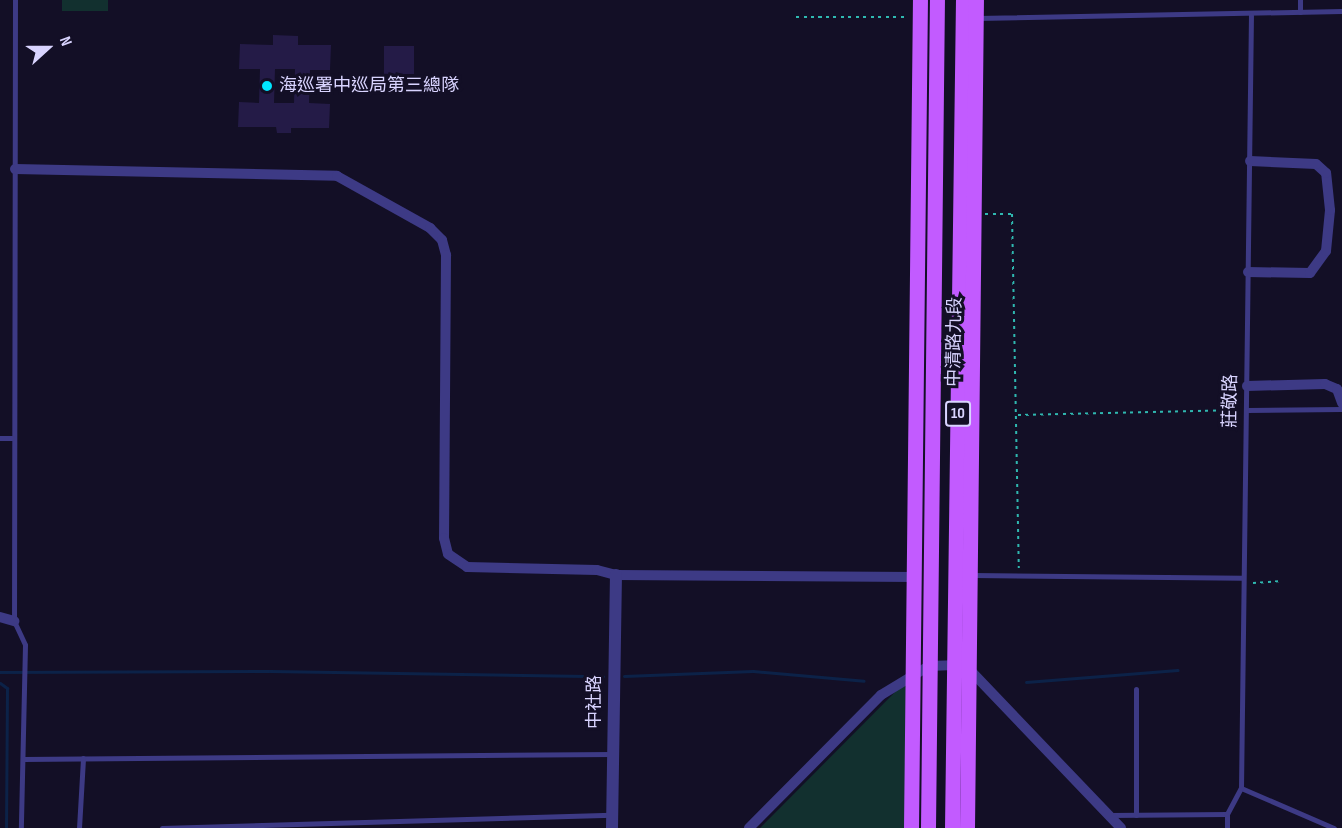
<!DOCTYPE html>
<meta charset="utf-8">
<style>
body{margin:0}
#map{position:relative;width:1342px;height:828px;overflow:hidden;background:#130f26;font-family:"Sofia Sans Condensed","Noto Sans TC",sans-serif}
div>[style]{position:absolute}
.green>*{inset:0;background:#12302f;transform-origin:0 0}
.stream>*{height:3px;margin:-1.5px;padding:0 1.5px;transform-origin:1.5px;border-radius:1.5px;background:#0c2248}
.building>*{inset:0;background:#241b47;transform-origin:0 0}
.path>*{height:2px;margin-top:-1px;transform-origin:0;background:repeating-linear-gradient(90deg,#2fb8b0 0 3px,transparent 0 7.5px)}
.service>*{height:5px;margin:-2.5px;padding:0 2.5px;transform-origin:2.5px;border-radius:2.5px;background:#3d3a85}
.minor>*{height:10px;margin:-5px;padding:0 5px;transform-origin:5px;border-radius:5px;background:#3d3a85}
.tertiary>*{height:12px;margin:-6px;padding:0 6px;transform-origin:6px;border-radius:6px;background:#3d3a85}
.primary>*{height:15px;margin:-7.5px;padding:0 7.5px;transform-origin:7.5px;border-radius:7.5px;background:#c25bff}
.dots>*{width:16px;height:16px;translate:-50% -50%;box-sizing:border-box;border:3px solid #130f26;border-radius:50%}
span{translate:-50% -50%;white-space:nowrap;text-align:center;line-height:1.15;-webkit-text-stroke:6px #130f26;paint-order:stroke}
.shield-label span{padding:2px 4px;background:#130f26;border:2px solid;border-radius:4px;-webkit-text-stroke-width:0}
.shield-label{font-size:16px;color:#d9d4ff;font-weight:700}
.poi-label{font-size:18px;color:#d9d4ff}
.left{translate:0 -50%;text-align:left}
.street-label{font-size:18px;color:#d9d4ff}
.north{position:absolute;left:18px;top:18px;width:60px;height:60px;-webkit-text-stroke:4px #130f26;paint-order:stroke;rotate:69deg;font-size:16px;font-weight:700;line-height:24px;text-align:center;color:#d9d4ff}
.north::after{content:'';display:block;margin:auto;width:21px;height:27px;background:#d9d4ff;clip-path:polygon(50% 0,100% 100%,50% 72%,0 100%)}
</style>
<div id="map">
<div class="green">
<i style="left:62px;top:0;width:46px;height:11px"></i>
<i style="clip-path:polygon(906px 681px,905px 828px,760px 828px)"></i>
</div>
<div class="stream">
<i style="left:0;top:672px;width:270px;rotate:-0.2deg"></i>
<i style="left:270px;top:671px;width:333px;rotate:0.9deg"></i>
<i style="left:624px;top:676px;width:129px;rotate:-2.2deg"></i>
<i style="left:753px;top:671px;width:111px;rotate:5.1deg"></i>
<i style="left:1026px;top:682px;width:152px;rotate:-4.5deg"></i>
<i style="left:0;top:683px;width:9px;rotate:36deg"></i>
<i style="left:7px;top:688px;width:140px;rotate:90.4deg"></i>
</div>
<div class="building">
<i style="clip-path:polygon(evenodd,273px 35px,298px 36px,298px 45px,331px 45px,330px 70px,310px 70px,309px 103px,330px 104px,329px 128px,291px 128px,291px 133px,277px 133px,276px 127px,238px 127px,239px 102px,259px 103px,260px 69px,239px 69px,240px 44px,273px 45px,273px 35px,275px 69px,295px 69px,294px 103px,274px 103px,275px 69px)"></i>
<i style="left:384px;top:46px;width:30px;height:28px"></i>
</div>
<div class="path">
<i style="left:796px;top:17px;width:112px"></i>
<i style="left:985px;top:214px;width:27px"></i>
<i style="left:1012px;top:214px;width:354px;rotate:88.9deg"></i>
<i style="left:1018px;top:415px;width:222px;rotate:-1.3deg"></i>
<i style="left:1253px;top:583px;width:30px;rotate:-4deg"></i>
</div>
<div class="service">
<i style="left:15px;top:0;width:621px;rotate:90.09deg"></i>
<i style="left:14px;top:621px;width:26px;rotate:65deg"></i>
<i style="left:25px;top:645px;width:183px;rotate:91.3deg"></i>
<i style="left:1300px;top:12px;width:12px;rotate:-90deg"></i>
<i style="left:977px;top:18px;width:365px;rotate:-1.1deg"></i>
<i style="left:1247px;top:410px;width:95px;rotate:-0.6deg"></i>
<i style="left:0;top:438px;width:12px"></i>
<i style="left:972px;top:575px;width:270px;rotate:0.6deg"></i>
<i style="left:1136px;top:689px;width:126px;rotate:90deg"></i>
<i style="left:23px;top:759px;width:589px;rotate:-0.49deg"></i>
<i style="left:1241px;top:788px;width:101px;rotate:23.3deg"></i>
<i style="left:1110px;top:815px;width:117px;rotate:-0.5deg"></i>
<i style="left:79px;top:828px;width:70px;rotate:-86.7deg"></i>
<i style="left:162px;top:828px;width:450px;rotate:-1.7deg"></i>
<i style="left:1227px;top:828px;width:14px;rotate:-90deg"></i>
<i style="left:1227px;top:814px;width:30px;rotate:-62deg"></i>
<i style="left:1241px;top:788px;width:773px;rotate:-89.26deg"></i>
</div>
<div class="minor">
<i style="left:15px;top:169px;width:322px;rotate:1.2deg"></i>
<i style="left:337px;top:176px;width:107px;rotate:29.2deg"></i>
<i style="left:430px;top:228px;width:17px;rotate:45deg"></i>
<i style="left:442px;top:240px;width:16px;rotate:75deg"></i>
<i style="left:446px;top:255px;width:283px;rotate:90.4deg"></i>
<i style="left:444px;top:538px;width:16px;rotate:76deg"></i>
<i style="left:448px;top:554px;width:23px;rotate:34deg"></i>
<i style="left:467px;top:567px;width:130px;rotate:1.3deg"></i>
<i style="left:597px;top:570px;width:20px;rotate:15deg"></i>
<i style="left:616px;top:575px;width:299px;rotate:0.4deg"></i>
<i style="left:1248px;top:272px;width:62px;rotate:0.9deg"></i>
<i style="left:1310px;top:273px;width:27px;rotate:-54deg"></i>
<i style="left:1326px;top:251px;width:41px;rotate:-84.4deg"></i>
<i style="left:1330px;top:210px;width:37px;rotate:-96deg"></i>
<i style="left:1326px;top:173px;width:13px;rotate:-138deg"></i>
<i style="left:1316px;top:164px;width:66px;rotate:-177.4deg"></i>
<i style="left:1247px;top:386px;width:78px;rotate:-1.5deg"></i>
<i style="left:1325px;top:384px;width:13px;rotate:23deg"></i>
<i style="left:1337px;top:389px;width:15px;rotate:70deg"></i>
<i style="left:0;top:617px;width:15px;rotate:16deg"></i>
<i style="left:749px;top:828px;width:187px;rotate:-45.2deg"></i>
<i style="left:881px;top:695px;width:56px;rotate:-31.1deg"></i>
<i style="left:929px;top:666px;width:25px;rotate:-2deg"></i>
<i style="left:954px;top:665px;width:16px;rotate:15deg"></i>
<i style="left:969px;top:669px;width:220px;rotate:46.3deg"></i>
</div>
<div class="tertiary">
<i style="left:612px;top:828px;width:253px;rotate:-89.1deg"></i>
</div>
<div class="primary">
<i style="left:911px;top:828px;width:828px;rotate:-89.38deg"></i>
<i style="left:928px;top:828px;width:828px;rotate:-89.38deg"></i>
<i style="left:952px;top:828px;width:828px;rotate:-89.24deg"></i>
<i style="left:967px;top:828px;width:828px;rotate:-89.38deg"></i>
</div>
<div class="dots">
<i style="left:267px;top:86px;background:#00e5ff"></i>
</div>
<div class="shield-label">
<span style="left:958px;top:414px">10</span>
</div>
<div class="poi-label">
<span class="left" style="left:279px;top:86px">海巡署中巡局第三總隊</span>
</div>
<div class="street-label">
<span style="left:955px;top:342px;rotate:-89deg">中清路九段</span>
<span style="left:1231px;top:401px;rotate:-89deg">莊敬路</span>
<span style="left:595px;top:702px;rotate:-90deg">中社路</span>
</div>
<div class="north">N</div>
</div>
